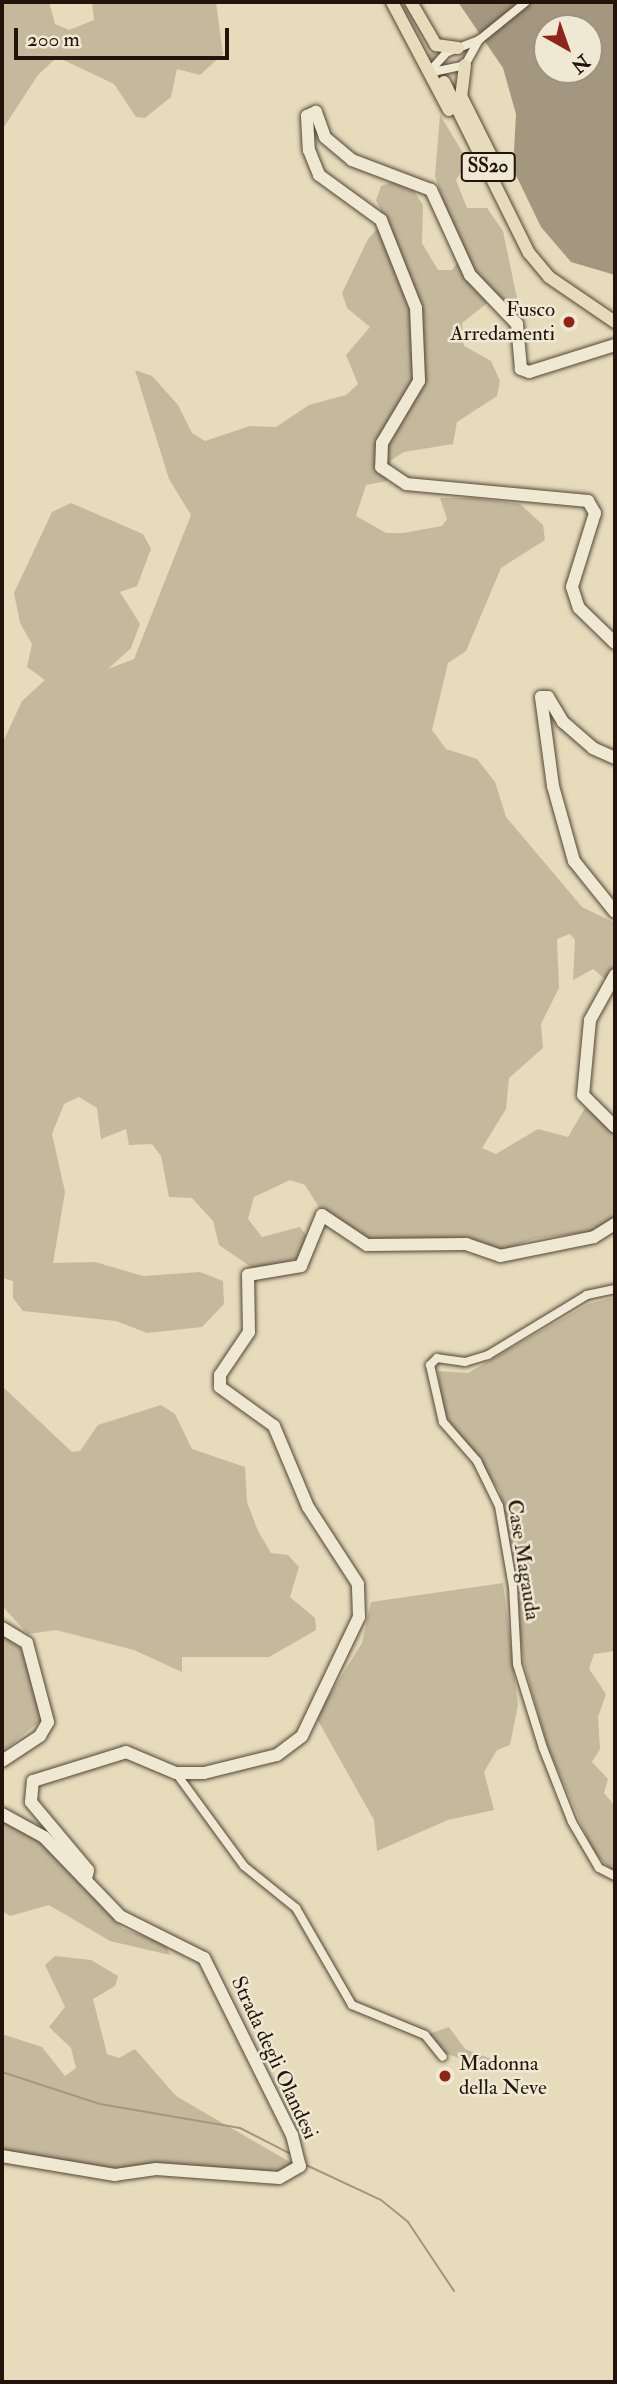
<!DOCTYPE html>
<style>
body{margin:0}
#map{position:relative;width:617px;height:2384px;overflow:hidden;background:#e6dbbb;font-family:"IM FELL Double Pica",serif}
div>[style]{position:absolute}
.green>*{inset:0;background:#c5b99d}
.water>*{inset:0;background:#a4977f}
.stream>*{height:2px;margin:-1px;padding:0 1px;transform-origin:1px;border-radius:1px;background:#a4977f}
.primary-tunnel>*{height:12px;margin-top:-6px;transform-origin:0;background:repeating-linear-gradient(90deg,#c9bda0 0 12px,transparent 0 18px)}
.roads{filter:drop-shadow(0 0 2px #544536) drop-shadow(0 0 2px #544536)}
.street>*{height:8px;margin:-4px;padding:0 4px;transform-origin:4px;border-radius:4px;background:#efe8d3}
.secondary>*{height:12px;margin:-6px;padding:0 6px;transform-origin:6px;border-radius:6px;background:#efe8d3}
.primary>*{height:12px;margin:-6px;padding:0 6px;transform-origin:6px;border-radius:6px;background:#e6dbbb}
.dots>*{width:19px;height:19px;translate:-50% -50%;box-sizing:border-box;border:4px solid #efe8d3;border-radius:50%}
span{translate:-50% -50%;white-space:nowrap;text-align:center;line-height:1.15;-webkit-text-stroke:5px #efe8d3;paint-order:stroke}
.shield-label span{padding:2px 5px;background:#efe8d3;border:2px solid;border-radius:5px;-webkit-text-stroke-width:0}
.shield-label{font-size:19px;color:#24130a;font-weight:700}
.poi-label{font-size:21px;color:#24130a}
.right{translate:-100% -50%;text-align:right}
.left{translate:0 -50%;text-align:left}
.street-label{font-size:21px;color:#24130a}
.frame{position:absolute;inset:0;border:4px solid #24130a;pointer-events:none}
.north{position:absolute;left:533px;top:14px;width:70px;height:70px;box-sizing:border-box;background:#efe8d3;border:2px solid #9e9383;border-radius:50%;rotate:140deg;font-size:19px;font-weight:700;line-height:28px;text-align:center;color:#24130a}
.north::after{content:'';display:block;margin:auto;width:24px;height:32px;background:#8f2418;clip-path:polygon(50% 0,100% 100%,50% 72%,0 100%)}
.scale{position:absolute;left:14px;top:28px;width:215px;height:32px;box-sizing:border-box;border:4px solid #24130a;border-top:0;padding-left:9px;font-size:21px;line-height:24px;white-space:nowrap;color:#24130a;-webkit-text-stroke:5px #efe8d3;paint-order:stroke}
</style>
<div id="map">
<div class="green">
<i style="clip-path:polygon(2px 2px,49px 2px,55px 24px,69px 30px,94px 20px,92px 2px,216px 2px,223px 54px,200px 75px,177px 69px,171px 97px,145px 118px,136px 117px,114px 84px,57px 57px,38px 75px,2px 130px)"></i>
<i style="clip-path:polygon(440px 115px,468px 161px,456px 180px,467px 208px,487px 208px,503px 231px,519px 308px,512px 312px,495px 297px,462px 323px,464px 346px,491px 361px,500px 381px,497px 396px,457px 422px,453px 444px,404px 452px,390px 461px,387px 481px,366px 485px,356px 516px,386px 533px,403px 533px,442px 526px,447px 519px,440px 498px,474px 498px,520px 504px,543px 525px,545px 540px,501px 568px,466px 651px,448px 663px,432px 730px,446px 749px,477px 759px,495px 782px,506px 817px,582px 907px,615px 923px,615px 971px,606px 980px,593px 969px,573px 980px,575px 940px,570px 934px,557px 939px,559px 988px,541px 1024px,543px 1048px,509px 1078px,506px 1109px,482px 1148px,496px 1154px,538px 1129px,568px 1137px,585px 1108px,615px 1133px,615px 1217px,595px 1231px,534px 1239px,502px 1250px,467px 1237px,372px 1242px,320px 1209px,305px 1185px,290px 1180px,254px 1197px,248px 1219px,262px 1237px,300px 1227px,309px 1239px,304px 1257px,254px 1269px,219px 1245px,213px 1221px,192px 1198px,169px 1197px,161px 1156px,152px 1144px,129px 1145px,126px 1129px,101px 1139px,97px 1108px,79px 1097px,64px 1104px,52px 1134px,65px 1192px,53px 1263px,95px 1262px,143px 1276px,200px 1272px,223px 1281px,224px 1304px,202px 1327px,147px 1333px,116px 1321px,23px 1311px,13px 1298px,13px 1281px,2px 1278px,2px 744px,22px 701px,45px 680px,27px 667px,32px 644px,20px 623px,14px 593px,52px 512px,71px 503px,143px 534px,151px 549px,137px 586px,120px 592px,140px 624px,131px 648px,108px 669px,134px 659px,191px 515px,169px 479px,135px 370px,152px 376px,178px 405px,192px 433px,205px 441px,250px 426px,276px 427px,309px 405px,346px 395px,358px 384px,346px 355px,370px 327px,347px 308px,342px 293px,368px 239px,385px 220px,376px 200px,381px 186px,395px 181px,414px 191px,423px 205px,422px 243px,438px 270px,452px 270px,461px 258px,435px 176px)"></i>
<i style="clip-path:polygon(615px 1297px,615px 1651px,594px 1654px,589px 1669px,606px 1694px,598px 1717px,600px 1749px,592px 1762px,608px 1779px,604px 1793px,614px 1805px,615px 1873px,594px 1853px,548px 1747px,524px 1664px,500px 1491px,444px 1414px,438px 1371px,468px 1373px,588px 1304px)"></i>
<i style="clip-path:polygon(2px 1386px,72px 1452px,80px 1451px,98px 1425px,161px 1405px,175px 1414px,192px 1449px,245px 1467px,247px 1502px,258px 1531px,271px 1553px,288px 1555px,299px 1567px,290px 1597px,315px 1618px,316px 1630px,269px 1657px,182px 1657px,182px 1672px,134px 1650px,56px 1630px,28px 1634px,2px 1606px)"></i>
<i style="clip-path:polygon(503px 1583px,518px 1705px,510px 1745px,497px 1750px,484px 1772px,494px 1810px,448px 1820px,377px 1851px,374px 1820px,316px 1717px,362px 1643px,371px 1602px)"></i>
<i style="clip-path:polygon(2px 1634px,21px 1649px,44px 1718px,2px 1752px)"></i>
<i style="clip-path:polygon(2px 1819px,37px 1838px,123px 1929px,165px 1943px,170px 1955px,110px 1941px,49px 1905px,10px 1916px,2px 1911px)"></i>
<i style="clip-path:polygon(55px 1956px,91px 1960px,118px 1976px,115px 1986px,93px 1999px,107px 2054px,119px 2058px,135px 2049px,176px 2096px,295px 2165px,279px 2174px,125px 2171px,2px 2151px,2px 2034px,42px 2047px,65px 2076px,76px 2068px,71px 2048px,49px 2027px,65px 2007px,45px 1965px)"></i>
<i style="clip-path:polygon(449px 2027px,465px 2049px,497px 2061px,493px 2069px,444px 2053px,429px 2034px)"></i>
</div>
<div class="water">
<i style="clip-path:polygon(evenodd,458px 2px,615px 2px,615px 275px,571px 262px,541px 227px,513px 169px,516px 114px,503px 68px,458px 2px,547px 28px,589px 28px,589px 70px,547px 70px,547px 28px)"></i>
</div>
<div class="stream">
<i style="left:2px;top:2072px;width:103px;rotate:18.1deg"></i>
<i style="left:100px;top:2104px;width:142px;rotate:9.7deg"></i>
<i style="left:240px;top:2128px;width:59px;rotate:27deg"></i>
<i style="left:306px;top:2165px;width:83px;rotate:25deg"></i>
<i style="left:381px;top:2200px;width:35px;rotate:39deg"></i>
<i style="left:408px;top:2222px;width:83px;rotate:56.3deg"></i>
</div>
<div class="primary-tunnel">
<i style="left:428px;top:54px;width:32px;rotate:60deg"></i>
</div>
<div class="roads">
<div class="street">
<i style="left:479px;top:40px;width:34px;rotate:159deg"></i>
<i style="left:447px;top:52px;width:28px;rotate:132deg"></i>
<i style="left:428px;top:73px;width:38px;rotate:-12deg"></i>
<i style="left:465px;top:65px;width:29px;rotate:-61deg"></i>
<i style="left:479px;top:40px;width:60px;rotate:-39deg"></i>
<i style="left:615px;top:1289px;width:29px;rotate:168deg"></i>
<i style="left:587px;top:1295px;width:116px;rotate:148.8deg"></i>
<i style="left:488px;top:1355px;width:24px;rotate:163deg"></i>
<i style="left:465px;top:1362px;width:28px;rotate:-172deg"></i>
<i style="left:437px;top:1358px;width:10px;rotate:135deg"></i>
<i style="left:430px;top:1365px;width:58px;rotate:77.2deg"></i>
<i style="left:443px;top:1422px;width:52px;rotate:48.9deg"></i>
<i style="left:477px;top:1461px;width:50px;rotate:63.9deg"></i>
<i style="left:499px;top:1506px;width:82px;rotate:80.2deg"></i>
<i style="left:513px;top:1587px;width:77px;rotate:87deg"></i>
<i style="left:517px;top:1664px;width:88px;rotate:72.8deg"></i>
<i style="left:543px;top:1748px;width:79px;rotate:68.6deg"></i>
<i style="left:572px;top:1822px;width:53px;rotate:59.6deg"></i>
<i style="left:599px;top:1868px;width:18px;rotate:27deg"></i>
<i style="left:176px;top:1773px;width:115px;rotate:53.8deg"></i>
<i style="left:244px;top:1866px;width:67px;rotate:38.9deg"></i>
<i style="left:296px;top:1908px;width:112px;rotate:60deg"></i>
<i style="left:352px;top:2005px;width:79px;rotate:22.3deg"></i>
<i style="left:425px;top:2035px;width:28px;rotate:51deg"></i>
</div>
<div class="secondary">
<i style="left:615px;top:345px;width:90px;rotate:162.6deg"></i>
<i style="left:529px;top:372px;width:9px;rotate:-159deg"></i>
<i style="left:521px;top:369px;width:45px;rotate:-95.1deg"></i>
<i style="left:517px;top:324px;width:68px;rotate:-133.8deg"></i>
<i style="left:470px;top:275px;width:94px;rotate:-114.6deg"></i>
<i style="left:431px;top:190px;width:85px;rotate:-159.2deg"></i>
<i style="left:352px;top:160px;width:35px;rotate:-140deg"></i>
<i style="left:325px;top:137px;width:27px;rotate:-110deg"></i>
<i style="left:316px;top:112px;width:10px;rotate:156deg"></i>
<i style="left:307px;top:116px;width:34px;rotate:87deg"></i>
<i style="left:309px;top:150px;width:27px;rotate:68deg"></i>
<i style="left:319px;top:175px;width:77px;rotate:36deg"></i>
<i style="left:381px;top:220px;width:95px;rotate:68.3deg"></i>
<i style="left:416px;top:308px;width:73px;rotate:87.6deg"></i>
<i style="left:419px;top:381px;width:72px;rotate:120.8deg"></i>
<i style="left:382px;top:443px;width:24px;rotate:92deg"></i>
<i style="left:381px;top:467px;width:30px;rotate:34deg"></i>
<i style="left:406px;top:484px;width:183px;rotate:5.3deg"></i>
<i style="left:588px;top:501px;width:14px;rotate:60deg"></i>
<i style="left:595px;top:513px;width:77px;rotate:107.3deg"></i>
<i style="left:572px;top:587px;width:22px;rotate:72deg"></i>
<i style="left:579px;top:608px;width:50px;rotate:44.2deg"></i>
<i style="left:615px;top:758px;width:24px;rotate:-156deg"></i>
<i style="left:593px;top:748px;width:40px;rotate:-139deg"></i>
<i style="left:563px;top:722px;width:29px;rotate:-121deg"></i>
<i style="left:548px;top:697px;width:7px;rotate:180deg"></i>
<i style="left:541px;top:697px;width:90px;rotate:82.3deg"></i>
<i style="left:553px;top:786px;width:78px;rotate:74.4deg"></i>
<i style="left:574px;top:861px;width:65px;rotate:51.2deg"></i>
<i style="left:615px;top:975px;width:51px;rotate:119.1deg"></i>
<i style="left:590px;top:1020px;width:75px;rotate:95.3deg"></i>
<i style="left:583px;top:1095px;width:45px;rotate:45deg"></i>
<i style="left:2px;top:1628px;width:29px;rotate:31deg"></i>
<i style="left:27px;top:1643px;width:82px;rotate:75.1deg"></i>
<i style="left:48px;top:1722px;width:16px;rotate:120deg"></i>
<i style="left:40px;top:1736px;width:45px;rotate:146.7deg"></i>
<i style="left:2px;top:1814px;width:48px;rotate:28.7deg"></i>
<i style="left:44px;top:1837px;width:110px;rotate:46.1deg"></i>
<i style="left:120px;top:1916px;width:94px;rotate:26.6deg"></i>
<i style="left:204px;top:1958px;width:198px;rotate:63.6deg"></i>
<i style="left:292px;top:2135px;width:32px;rotate:76deg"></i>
<i style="left:300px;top:2166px;width:24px;rotate:150deg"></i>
<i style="left:279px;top:2178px;width:123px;rotate:-175.8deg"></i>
<i style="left:156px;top:2169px;width:41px;rotate:171.7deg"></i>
<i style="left:115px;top:2175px;width:115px;rotate:-170.5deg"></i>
<i style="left:86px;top:1879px;width:9px;rotate:-77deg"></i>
<i style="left:88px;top:1870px;width:89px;rotate:-130deg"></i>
<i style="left:31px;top:1802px;width:21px;rotate:-85deg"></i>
<i style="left:33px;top:1781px;width:97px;rotate:-17.3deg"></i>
<i style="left:126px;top:1752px;width:54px;rotate:22.8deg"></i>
<i style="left:176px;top:1773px;width:28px"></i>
<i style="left:204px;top:1773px;width:75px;rotate:-13.9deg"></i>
<i style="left:277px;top:1755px;width:31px;rotate:-37deg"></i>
<i style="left:302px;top:1736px;width:132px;rotate:-64.4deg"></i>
<i style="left:359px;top:1617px;width:33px;rotate:-92deg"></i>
<i style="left:358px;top:1584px;width:92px;rotate:-123deg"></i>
<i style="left:308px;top:1507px;width:88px;rotate:-112.8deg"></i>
<i style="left:274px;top:1426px;width:67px;rotate:-144.2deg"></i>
<i style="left:220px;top:1387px;width:12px;rotate:-90deg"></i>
<i style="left:220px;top:1375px;width:52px;rotate:-56deg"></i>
<i style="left:249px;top:1332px;width:57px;rotate:-91deg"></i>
<i style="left:248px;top:1275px;width:54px;rotate:-9.6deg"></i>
<i style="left:301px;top:1266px;width:55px;rotate:-67.6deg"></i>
<i style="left:322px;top:1215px;width:54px;rotate:33.7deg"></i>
<i style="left:367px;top:1245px;width:99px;rotate:-0.6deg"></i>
<i style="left:466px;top:1244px;width:36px;rotate:19deg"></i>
<i style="left:500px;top:1256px;width:96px;rotate:-11.4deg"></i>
<i style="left:594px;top:1237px;width:25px;rotate:-32deg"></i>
</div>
<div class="primary">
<i style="left:392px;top:2px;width:122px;rotate:62.2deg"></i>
<i style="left:411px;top:2px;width:50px;rotate:59.8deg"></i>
<i style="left:436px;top:45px;width:22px;rotate:8deg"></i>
<i style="left:465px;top:65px;width:31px;rotate:97deg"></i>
<i style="left:461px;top:96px;width:80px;rotate:63.4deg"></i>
<i style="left:444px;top:82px;width:191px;rotate:63.6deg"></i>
<i style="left:529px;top:253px;width:31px;rotate:50deg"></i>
<i style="left:549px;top:277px;width:80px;rotate:34.3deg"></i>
</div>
</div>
<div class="dots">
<i style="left:569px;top:322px;background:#8f2418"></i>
<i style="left:445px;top:2076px;background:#8f2418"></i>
</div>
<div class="shield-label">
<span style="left:488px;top:167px">SS20</span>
</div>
<div class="poi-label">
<span class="right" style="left:555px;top:322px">Fusco<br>Arredamenti</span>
<span class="left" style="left:459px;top:2076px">Madonna<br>della Neve</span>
</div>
<div class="street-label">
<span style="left:523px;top:1560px;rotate:81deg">Case Magauda</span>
<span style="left:274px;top:2058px;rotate:65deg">Strada degli Olandesi</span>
</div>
<div class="frame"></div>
<div class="north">N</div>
<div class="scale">200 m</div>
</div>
